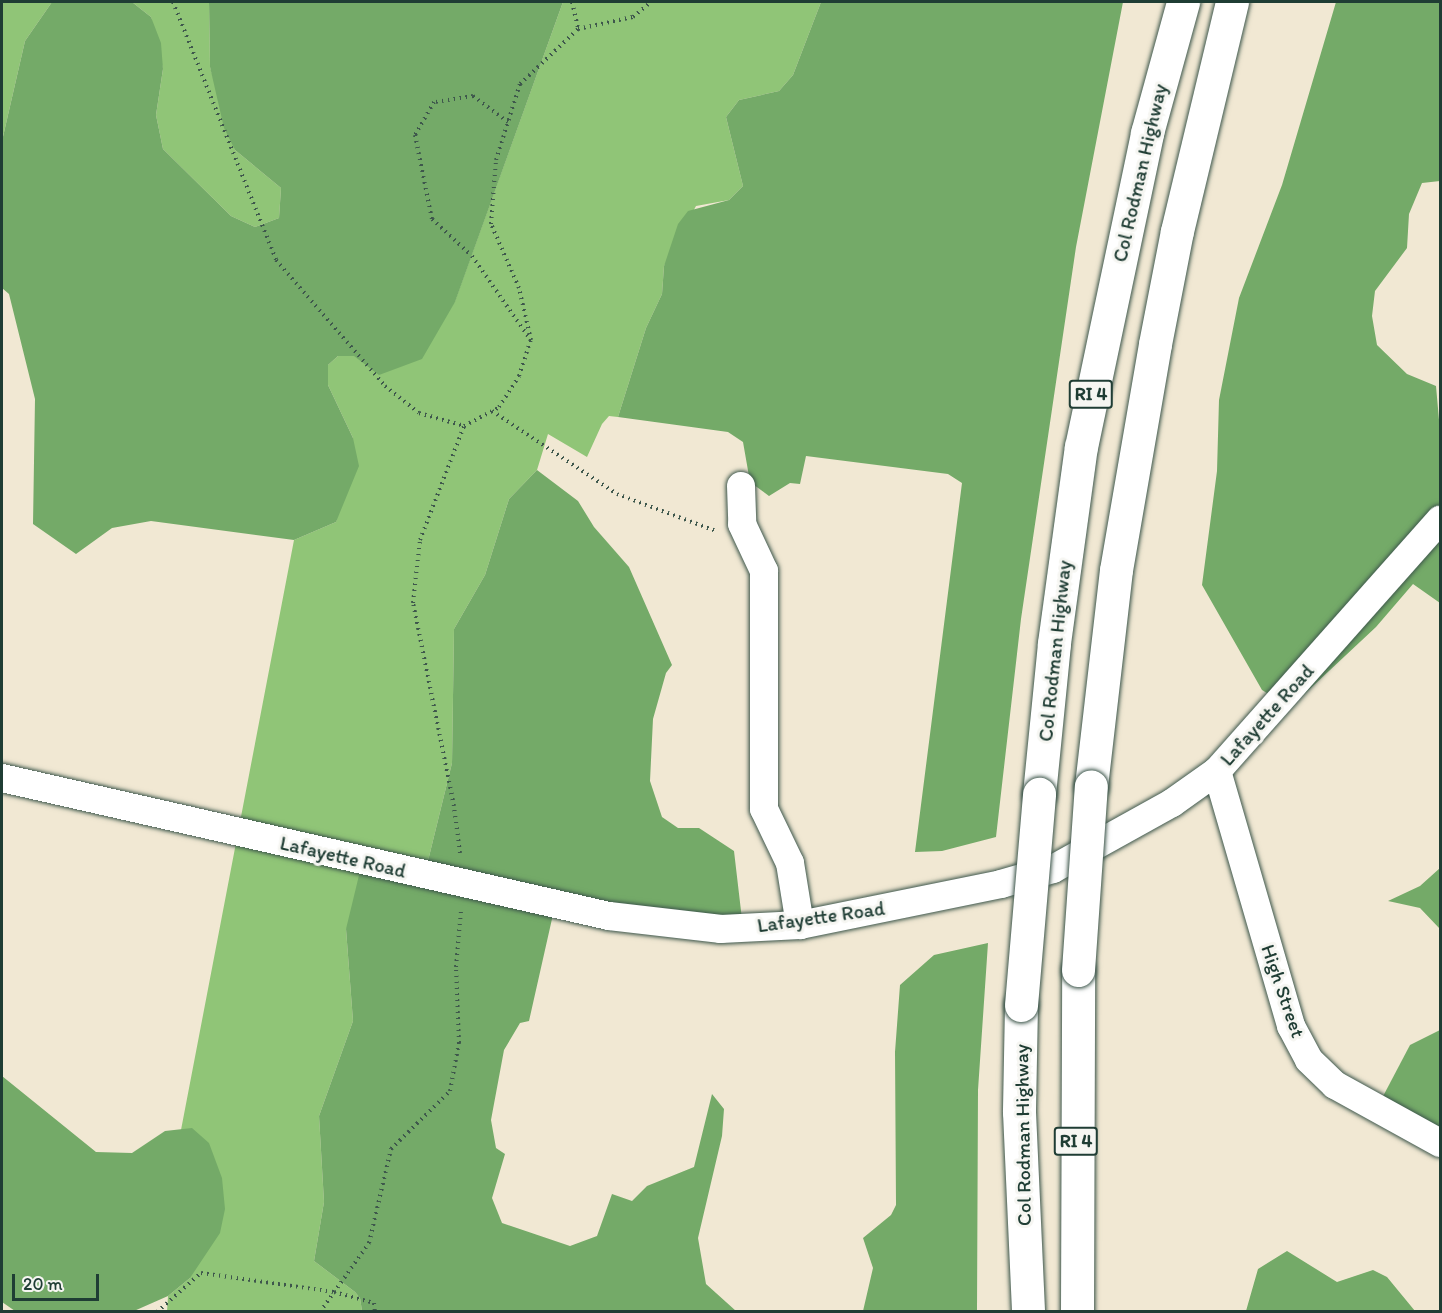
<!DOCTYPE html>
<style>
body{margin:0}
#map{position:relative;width:1442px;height:1313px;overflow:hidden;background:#f1e8d3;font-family:Itim,sans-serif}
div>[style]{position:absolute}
.green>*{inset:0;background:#90c577}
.forest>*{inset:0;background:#74aa68}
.path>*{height:4px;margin-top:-2px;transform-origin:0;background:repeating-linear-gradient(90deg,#3e574c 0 1.5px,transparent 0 6px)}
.roads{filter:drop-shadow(0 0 2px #3e574c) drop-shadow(0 0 2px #3e574c)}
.minor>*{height:28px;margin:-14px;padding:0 14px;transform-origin:14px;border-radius:14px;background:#fff}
.highway>*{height:33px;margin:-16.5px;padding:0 16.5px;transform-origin:16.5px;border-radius:16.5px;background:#fff}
.bridges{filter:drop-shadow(0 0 2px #3e574c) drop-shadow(0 0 2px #3e574c)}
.highway-bridge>*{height:33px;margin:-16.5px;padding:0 16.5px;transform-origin:16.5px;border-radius:16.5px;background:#fff}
span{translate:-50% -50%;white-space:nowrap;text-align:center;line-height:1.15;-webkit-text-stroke:6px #f6f6f2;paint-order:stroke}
.shield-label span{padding:2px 4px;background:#f6f6f2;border:2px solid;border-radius:4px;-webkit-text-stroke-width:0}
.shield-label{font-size:18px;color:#1f3d34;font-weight:700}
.street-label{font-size:20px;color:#1f3d34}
.frame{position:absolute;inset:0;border:3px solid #1f3d34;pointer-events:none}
.scale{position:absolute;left:12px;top:1274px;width:87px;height:27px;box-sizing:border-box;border:3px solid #1f3d34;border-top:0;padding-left:8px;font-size:18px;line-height:21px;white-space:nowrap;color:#1f3d34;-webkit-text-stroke:4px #f6f6f2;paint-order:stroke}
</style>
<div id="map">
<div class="green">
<i style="clip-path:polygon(2px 2px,52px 2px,25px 41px,2px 141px)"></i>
<i style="clip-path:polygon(132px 2px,209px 2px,210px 67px,235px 150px,281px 188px,279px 218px,255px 227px,231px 216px,163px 149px,156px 115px,163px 69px,151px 17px)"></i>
<i style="clip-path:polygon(563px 2px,821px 2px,793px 75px,779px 91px,739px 100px,726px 117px,743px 186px,729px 200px,696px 206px,664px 266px,662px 294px,646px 328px,618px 417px,609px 416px,602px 424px,587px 457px,548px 434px,537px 470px,509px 499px,485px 575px,454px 629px,452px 763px,426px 869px,346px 929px,353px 1021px,319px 1116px,324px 1202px,314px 1261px,355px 1292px,360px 1298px,362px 1311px,167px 1312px,168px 1296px,190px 1278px,192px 1129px,181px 1130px,294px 540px,336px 522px,353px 438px,328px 385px,328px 365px,338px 356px,354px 356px,450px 309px,455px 301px)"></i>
</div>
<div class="forest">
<i style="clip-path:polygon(52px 2px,132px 2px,151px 17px,161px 43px,163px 69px,156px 115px,163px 149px,231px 216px,255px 227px,279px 218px,281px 188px,235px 150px,224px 128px,210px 67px,209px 2px,563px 2px,455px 302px,422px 359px,379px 375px,354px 356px,338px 356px,328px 365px,328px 385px,353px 438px,359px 466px,336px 522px,294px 540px,151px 521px,112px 528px,76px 554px,33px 524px,35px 399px,9px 294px,2px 288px,2px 141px,25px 41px)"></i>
<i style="clip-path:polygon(821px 2px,1123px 2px,1076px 247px,1021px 619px,996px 837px,942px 851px,915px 852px,962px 483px,948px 474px,806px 456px,800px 484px,790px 483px,769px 496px,750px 482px,743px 442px,728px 432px,618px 417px,646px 328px,662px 294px,664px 266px,678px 224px,688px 211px,729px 200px,743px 186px,726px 117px,739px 100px,779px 91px,793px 75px)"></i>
<i style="clip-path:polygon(1336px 2px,1440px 2px,1440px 181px,1422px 183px,1409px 214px,1407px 248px,1375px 291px,1372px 316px,1377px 345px,1407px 374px,1436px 386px,1440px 431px,1440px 603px,1413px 584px,1376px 627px,1299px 699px,1283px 703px,1262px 690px,1202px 585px,1217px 471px,1219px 400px,1239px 298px,1282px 185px)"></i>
<i style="clip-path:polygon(537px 470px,578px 501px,594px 527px,629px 567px,672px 665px,666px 673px,653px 719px,650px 781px,662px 817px,678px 828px,699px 828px,734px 851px,743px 928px,554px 910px,529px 1021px,520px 1023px,504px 1050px,491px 1120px,496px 1148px,505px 1154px,492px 1198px,502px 1223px,570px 1246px,597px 1236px,612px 1194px,632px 1201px,647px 1186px,694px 1167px,712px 1094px,724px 1109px,722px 1136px,698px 1238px,706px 1284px,736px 1311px,362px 1311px,360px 1298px,355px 1292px,314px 1261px,324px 1202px,319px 1116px,353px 1021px,346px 929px,361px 867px,426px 869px,452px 763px,454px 629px,485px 575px,509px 499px)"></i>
<i style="clip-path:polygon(1440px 868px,1440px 929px,1420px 908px,1388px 901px,1420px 886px)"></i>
<i style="clip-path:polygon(988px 943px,978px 1090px,977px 1311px,863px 1311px,873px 1268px,863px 1238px,891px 1215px,896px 1205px,895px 1052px,900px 985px,934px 955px)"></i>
<i style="clip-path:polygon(1440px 1030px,1440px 1124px,1435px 1135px,1380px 1102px,1410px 1045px)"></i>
<i style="clip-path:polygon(2px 1076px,96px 1152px,132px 1153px,165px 1131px,192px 1128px,209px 1143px,222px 1178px,225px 1209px,220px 1233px,190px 1278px,168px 1296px,134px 1311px,15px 1311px,2px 1302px)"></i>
<i style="clip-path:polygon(1287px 1251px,1337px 1282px,1373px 1270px,1387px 1277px,1415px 1311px,1246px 1311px,1258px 1269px)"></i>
</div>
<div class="path">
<i style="left:173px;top:2px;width:278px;rotate:68.2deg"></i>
<i style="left:276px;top:260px;width:167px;rotate:49.1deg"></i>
<i style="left:385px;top:386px;width:43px;rotate:38.5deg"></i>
<i style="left:419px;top:413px;width:47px;rotate:16.1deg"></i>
<i style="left:464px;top:426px;width:40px;rotate:-28deg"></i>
<i style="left:499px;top:407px;width:37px;rotate:-57deg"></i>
<i style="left:519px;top:376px;width:38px;rotate:-72deg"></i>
<i style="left:531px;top:340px;width:53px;rotate:-103deg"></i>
<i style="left:519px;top:288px;width:70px;rotate:-113.6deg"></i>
<i style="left:491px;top:224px;width:64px;rotate:-85.5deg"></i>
<i style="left:496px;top:160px;width:80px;rotate:-72.5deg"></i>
<i style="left:520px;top:84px;width:80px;rotate:-43.5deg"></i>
<i style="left:578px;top:29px;width:56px;rotate:-12.3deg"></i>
<i style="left:633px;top:17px;width:23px;rotate:-40deg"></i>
<i style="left:572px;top:2px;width:28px;rotate:77deg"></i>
<i style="left:508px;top:122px;width:44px;rotate:-143.4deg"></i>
<i style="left:473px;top:96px;width:39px;rotate:171deg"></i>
<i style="left:434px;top:102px;width:38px;rotate:120deg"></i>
<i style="left:415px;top:135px;width:86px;rotate:78.6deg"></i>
<i style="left:432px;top:219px;width:54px;rotate:42.8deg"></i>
<i style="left:472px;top:256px;width:101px;rotate:55.1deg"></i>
<i style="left:492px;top:411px;width:150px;rotate:33.6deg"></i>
<i style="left:617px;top:494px;width:106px;rotate:20.5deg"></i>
<i style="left:460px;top:853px;width:47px;rotate:-97.3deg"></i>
<i style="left:454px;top:806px;width:207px;rotate:-101.4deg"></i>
<i style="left:413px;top:603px;width:63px;rotate:-83.7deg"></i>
<i style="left:420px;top:540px;width:122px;rotate:-68.9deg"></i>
<i style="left:157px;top:1312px;width:59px;rotate:-41.6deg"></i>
<i style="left:201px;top:1273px;width:134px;rotate:8.1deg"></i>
<i style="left:334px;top:1292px;width:41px;rotate:15.4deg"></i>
<i style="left:374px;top:1303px;width:9px;rotate:84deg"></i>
<i style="left:320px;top:1312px;width:85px;rotate:-54.6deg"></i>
<i style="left:369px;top:1243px;width:97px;rotate:-76.8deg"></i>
<i style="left:391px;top:1149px;width:83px;rotate:-44.5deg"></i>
<i style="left:450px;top:1091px;width:49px;rotate:-79.4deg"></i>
<i style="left:459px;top:1043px;width:76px;rotate:-92.3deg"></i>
<i style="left:456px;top:967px;width:56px;rotate:-84.9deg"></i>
</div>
<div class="roads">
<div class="minor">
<i style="left:741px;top:486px;width:38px;rotate:88deg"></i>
<i style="left:742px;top:524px;width:52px;rotate:64.9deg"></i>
<i style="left:764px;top:571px;width:238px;rotate:90deg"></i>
<i style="left:764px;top:809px;width:60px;rotate:64.3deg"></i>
<i style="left:790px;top:863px;width:63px;rotate:80.8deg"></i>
<i style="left:1217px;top:771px;width:266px;rotate:73.8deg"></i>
<i style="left:1291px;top:1026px;width:38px;rotate:62deg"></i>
<i style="left:1309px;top:1060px;width:36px;rotate:44deg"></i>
<i style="left:1335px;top:1085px;width:120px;rotate:28.9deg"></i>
<i style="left:2px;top:778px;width:622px;rotate:12.81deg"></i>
<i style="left:609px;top:916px;width:113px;rotate:6.6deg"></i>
<i style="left:721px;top:929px;width:79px;rotate:-2.9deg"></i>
<i style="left:800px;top:925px;width:205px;rotate:-11.5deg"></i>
<i style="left:1001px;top:884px;width:54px;rotate:-16.1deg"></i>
<i style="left:1053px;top:869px;width:136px;rotate:-29deg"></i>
<i style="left:1172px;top:803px;width:55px;rotate:-35.4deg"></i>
<i style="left:1217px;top:771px;width:336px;rotate:-48.4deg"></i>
</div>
<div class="highway">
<i style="left:1091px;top:786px;width:217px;rotate:-83.4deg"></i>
<i style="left:1116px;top:570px;width:229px;rotate:-80.2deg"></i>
<i style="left:1155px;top:344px;width:115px;rotate:-79deg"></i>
<i style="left:1177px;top:231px;width:236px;rotate:-76.5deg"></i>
<i style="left:1039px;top:794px;width:152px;rotate:-84.3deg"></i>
<i style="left:1054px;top:643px;width:198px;rotate:-82.2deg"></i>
<i style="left:1081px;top:447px;width:321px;rotate:-78.1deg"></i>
<i style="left:1147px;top:133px;width:136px;rotate:-74.6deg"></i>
<i style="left:1021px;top:1005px;width:107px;rotate:91.1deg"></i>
<i style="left:1019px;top:1112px;width:200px;rotate:87.4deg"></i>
<i style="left:1077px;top:1312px;width:342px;rotate:-89.8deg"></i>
</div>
</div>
<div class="bridges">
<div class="highway-bridge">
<i style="left:1078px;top:970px;width:184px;rotate:-86deg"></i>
<i style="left:1021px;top:1005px;width:212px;rotate:-85.1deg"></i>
</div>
</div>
<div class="shield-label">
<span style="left:1091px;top:394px">RI 4</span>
<span style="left:1076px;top:1141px">RI 4</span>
</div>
<div class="street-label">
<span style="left:1140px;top:173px;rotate:-77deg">Col Rodman Highway</span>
<span style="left:1055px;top:651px;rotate:-84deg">Col Rodman Highway</span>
<span style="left:1267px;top:715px;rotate:-48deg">Lafayette Road</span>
<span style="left:343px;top:857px;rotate:13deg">Lafayette Road</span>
<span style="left:821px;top:917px;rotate:-8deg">Lafayette Road</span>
<span style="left:1283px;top:991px;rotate:71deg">High Street</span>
<span style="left:1023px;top:1135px;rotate:-91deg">Col Rodman Highway</span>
</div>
<div class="frame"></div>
<div class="scale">20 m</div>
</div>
